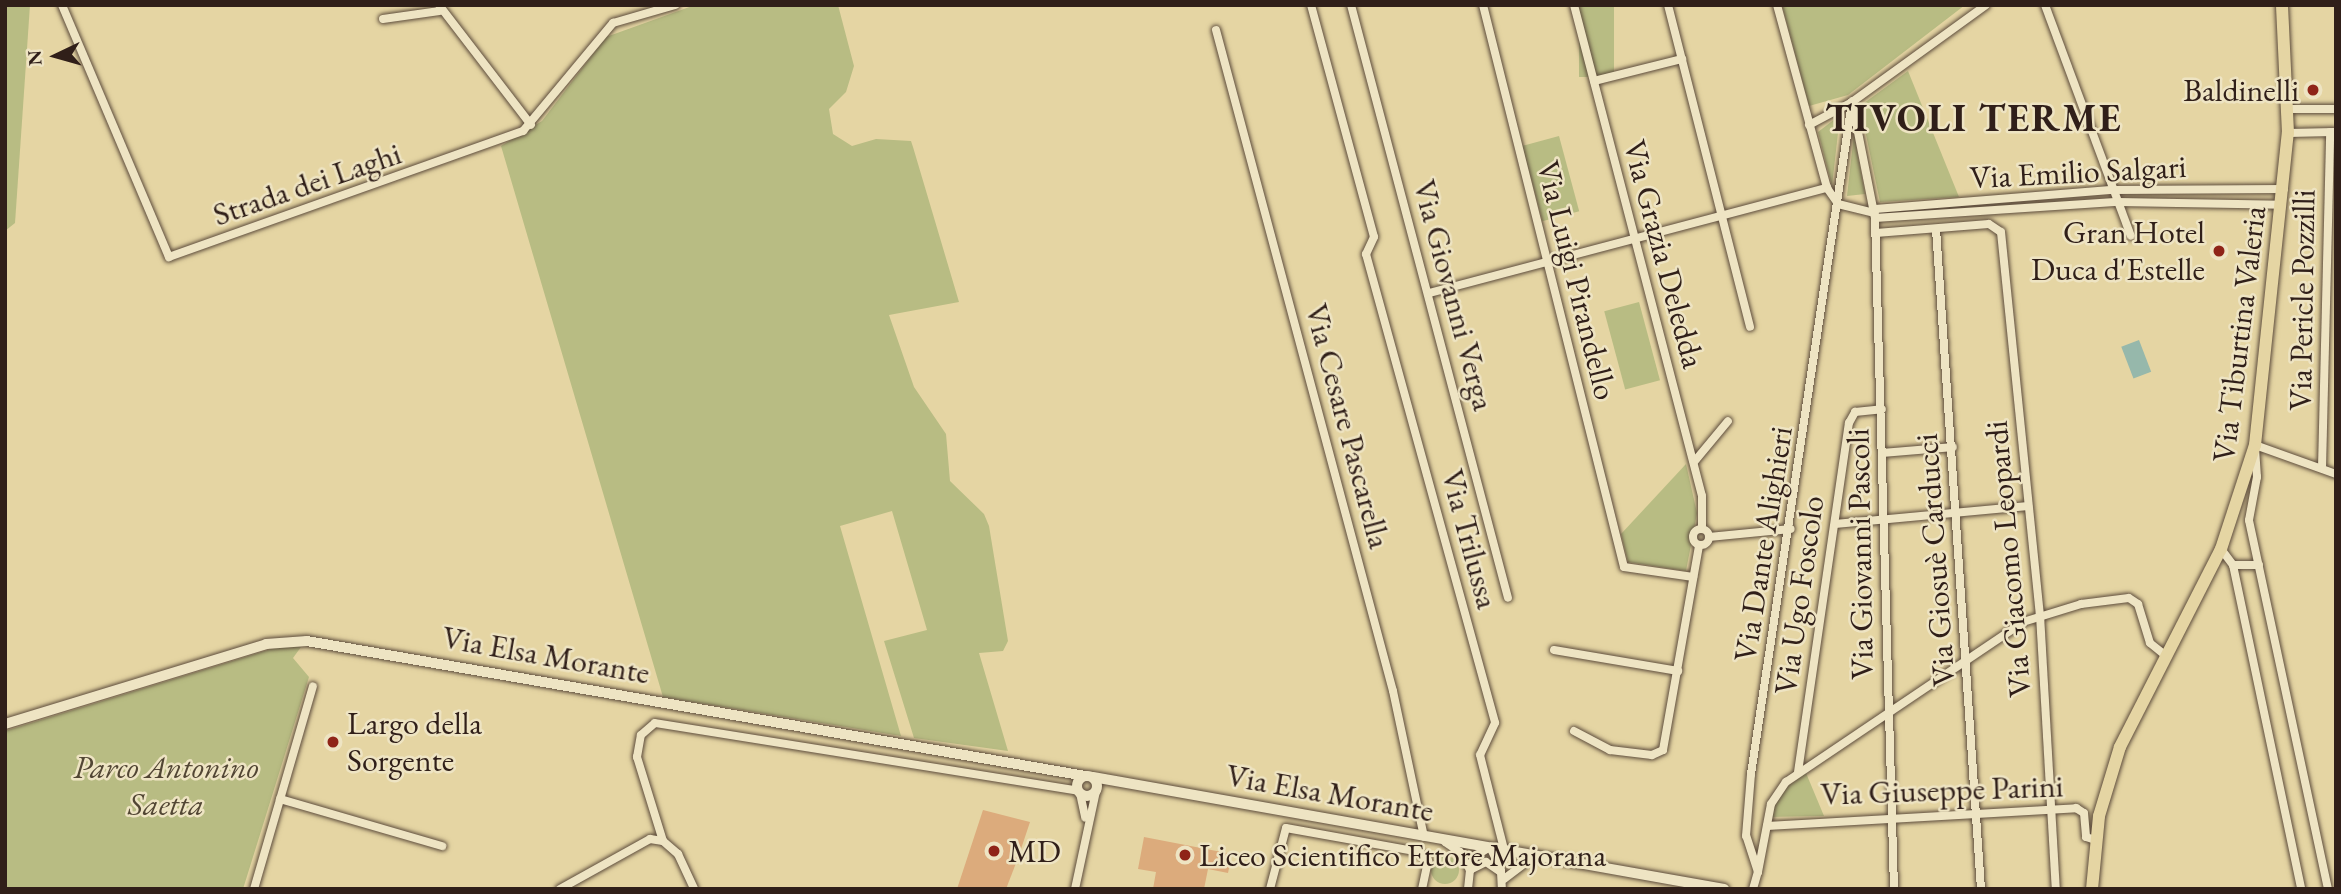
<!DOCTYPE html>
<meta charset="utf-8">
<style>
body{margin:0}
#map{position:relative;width:2341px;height:894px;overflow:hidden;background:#e5d5a3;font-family:"EB Garamond",serif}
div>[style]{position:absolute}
.green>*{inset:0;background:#b8bc83;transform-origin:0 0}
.round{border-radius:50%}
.water>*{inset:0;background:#96b8ab;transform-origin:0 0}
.building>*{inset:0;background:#dcab7c}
.roads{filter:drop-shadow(0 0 2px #5d4c3c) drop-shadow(0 0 2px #5d4c3c)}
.street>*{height:8px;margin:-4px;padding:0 4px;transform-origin:4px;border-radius:4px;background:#eee4c3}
.street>.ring{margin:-4px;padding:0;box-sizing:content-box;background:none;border:8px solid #eee4c3;border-radius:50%}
.secondary>*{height:10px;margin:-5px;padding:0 5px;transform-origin:5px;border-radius:5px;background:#eee4c3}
.secondary>.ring{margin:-5px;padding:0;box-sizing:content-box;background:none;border:10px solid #eee4c3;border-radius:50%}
.primary>*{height:12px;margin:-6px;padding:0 6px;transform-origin:6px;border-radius:6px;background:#e5d5a3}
.dots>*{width:19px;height:19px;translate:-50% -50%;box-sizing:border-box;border:4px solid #eee4c3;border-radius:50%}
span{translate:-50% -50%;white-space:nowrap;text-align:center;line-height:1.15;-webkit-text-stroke:5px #eee4c3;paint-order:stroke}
.poi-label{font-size:32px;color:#301f19}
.right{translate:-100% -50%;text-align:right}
.left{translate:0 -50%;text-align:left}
.street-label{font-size:32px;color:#301f19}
.park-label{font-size:32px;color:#524634;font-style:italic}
.district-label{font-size:38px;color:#301f19;font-weight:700;letter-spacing:2px}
.frame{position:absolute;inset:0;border:7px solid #301f19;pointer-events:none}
.north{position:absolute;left:21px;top:21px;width:70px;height:70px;-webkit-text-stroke:5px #eee4c3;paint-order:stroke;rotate:265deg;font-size:19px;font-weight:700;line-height:28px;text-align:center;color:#301f19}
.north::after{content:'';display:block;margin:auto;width:24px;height:32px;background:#301f19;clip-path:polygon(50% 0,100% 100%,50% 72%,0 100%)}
</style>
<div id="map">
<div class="green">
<i style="clip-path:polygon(5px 5px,30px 5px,15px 223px,5px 231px)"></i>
<i style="clip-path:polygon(695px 5px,838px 5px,854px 66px,846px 92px,829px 109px,833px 134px,852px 146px,876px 139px,911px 141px,913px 147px,959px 302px,889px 315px,914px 387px,946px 434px,950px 481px,984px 514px,989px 526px,1008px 641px,1003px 651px,979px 653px,1008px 751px,914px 738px,884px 641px,927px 630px,892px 511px,840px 526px,901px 736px,663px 697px,501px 146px,542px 121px,606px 37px)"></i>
<i style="left:1579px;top:5px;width:35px;height:72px"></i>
<i style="clip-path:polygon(1782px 5px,1965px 5px,1848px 95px,1809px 106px)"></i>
<i style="clip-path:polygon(1908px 71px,1959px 197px,1880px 202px,1860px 106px)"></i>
<i style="clip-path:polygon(1840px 115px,1832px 186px,1818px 132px)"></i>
<i style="clip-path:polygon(1854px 134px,1865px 194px,1847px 196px)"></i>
<i style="left:1559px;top:136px;width:78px;height:38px;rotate:75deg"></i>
<i style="left:1639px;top:302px;width:81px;height:36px;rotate:75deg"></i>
<i style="clip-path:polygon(1686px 464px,1697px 513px,1686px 571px,1628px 562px,1621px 534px)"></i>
<i style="clip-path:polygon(284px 645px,301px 647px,293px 658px,309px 677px,243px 889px,5px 889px,5px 731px)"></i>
<i style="clip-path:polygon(1806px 773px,1824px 816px,1771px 817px,1781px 791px)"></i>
<i class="round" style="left:1431px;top:856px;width:28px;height:28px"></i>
</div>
<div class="water">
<i style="left:2139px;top:340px;width:34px;height:19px;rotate:69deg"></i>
</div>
<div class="building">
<i style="clip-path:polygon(983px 810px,1030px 822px,1018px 858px,1006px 889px,957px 889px)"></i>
<i style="clip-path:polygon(1144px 837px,1232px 854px,1228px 873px,1208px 869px,1204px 889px,1153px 889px,1156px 872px,1138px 869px)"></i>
</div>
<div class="roads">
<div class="street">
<i style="left:62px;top:5px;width:274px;rotate:67deg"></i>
<i style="left:169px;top:257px;width:376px;rotate:-19.6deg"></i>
<i style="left:523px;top:131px;width:141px;rotate:-50.2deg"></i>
<i style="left:613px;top:23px;width:65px;rotate:-16.2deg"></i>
<i style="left:439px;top:5px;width:151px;rotate:52.5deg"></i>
<i style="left:1311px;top:5px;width:240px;rotate:74.8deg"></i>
<i style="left:1374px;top:237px;width:19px;rotate:115deg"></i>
<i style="left:1366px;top:254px;width:486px;rotate:74.6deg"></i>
<i style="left:1495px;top:723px;width:35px;rotate:115deg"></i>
<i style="left:1480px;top:755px;width:97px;rotate:75.7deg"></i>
<i style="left:1351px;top:5px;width:613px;rotate:75.17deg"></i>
<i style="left:1483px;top:5px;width:579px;rotate:75.92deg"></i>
<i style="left:1624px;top:567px;width:70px;rotate:8.2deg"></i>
<i style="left:1574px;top:5px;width:507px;rotate:75.39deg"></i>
<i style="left:1702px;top:496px;width:33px;rotate:90deg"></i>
<i style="left:1668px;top:5px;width:332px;rotate:75.7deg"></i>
<i style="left:1777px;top:5px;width:190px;rotate:74.7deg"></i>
<i style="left:1827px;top:188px;width:19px;rotate:55deg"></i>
<i style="left:1838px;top:204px;width:38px;rotate:14deg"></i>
<i style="left:2045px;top:5px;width:246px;rotate:69.6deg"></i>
<i style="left:383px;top:19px;width:57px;rotate:-8.1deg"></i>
<i style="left:1216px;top:30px;width:684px;rotate:75.01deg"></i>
<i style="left:1393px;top:691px;width:149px;rotate:78deg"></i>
<i style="left:1594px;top:81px;width:91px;rotate:-14deg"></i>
<i style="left:1853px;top:107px;width:113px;rotate:78.8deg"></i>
<i style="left:1875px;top:218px;width:671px;rotate:88.38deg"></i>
<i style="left:2289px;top:109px;width:47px"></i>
<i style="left:1809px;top:125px;width:49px;rotate:-28.1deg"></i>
<i style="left:1852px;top:102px;width:165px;rotate:-35.9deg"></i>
<i style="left:2288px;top:133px;width:46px;rotate:-1.2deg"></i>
<i style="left:1875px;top:209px;width:239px;rotate:-4.6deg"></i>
<i style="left:2113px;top:190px;width:171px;rotate:-0.3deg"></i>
<i style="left:1875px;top:218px;width:244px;rotate:-3.8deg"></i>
<i style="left:2118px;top:202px;width:164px;rotate:1deg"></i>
<i style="left:1936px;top:229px;width:662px;rotate:86.1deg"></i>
<i style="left:1876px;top:233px;width:113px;rotate:-4.6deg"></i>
<i style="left:1989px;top:224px;width:14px;rotate:34deg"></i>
<i style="left:2001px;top:232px;width:385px;rotate:84.2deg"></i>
<i style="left:2040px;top:615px;width:274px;rotate:86.7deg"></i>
<i style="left:1429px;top:293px;width:412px;rotate:-14.8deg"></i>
<i style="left:1883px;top:453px;width:70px;rotate:-4.9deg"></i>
<i style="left:1694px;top:462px;width:53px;rotate:-50.3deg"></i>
<i style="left:2322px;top:468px;width:336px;rotate:-88.6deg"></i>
<i style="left:1835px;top:524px;width:194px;rotate:-5.3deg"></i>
<i class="ring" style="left:1693px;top:529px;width:8px;height:8px"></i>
<i style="left:1709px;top:537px;width:82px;rotate:-5.6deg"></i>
<i style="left:2221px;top:549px;width:20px;rotate:53deg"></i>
<i style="left:2233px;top:565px;width:331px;rotate:78.1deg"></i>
<i style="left:2233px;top:565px;width:26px"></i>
<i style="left:1554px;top:650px;width:126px;rotate:9.6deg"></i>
<i style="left:1574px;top:731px;width:41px;rotate:27.8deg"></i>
<i style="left:1610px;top:750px;width:42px;rotate:6.8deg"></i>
<i style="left:1652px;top:755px;width:12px;rotate:-24deg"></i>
<i style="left:1663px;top:750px;width:208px;rotate:-80deg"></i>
<i style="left:1798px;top:772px;width:353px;rotate:-81.7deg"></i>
<i style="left:1849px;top:423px;width:13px;rotate:-61deg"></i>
<i style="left:1855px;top:412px;width:27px;rotate:-6deg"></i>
<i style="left:1080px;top:793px;width:25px;rotate:78deg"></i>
<i style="left:280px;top:799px;width:169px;rotate:16.2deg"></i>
<i style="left:1767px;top:826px;width:310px;rotate:-3.3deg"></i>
<i style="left:2076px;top:808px;width:9px;rotate:32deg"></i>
<i style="left:2084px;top:813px;width:24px;rotate:85deg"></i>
<i style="left:2086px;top:837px;width:9px;rotate:18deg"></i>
<i style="left:663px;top:841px;width:88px;rotate:-107.2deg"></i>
<i style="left:637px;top:757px;width:22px;rotate:-80deg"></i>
<i style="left:641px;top:735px;width:18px;rotate:-41deg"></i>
<i style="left:655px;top:723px;width:428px;rotate:9.1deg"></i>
<i style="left:1445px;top:842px;width:18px;rotate:34deg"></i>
<i style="left:1460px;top:852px;width:21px;rotate:61deg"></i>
<i style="left:1470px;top:870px;width:15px;rotate:-70deg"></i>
<i style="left:1475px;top:856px;width:17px;rotate:-31deg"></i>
<i style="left:1490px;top:847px;width:25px;rotate:64deg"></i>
<i style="left:1758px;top:872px;width:69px;rotate:-79.2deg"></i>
<i style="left:1771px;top:804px;width:27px;rotate:-56deg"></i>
<i style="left:1786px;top:782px;width:286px;rotate:-34deg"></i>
<i style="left:2023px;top:622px;width:61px;rotate:-17.2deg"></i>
<i style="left:2081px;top:604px;width:48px;rotate:-7.1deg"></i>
<i style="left:2129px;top:598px;width:11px;rotate:34deg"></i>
<i style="left:2138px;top:604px;width:41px;rotate:72.9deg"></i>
<i style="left:2150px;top:643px;width:19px;rotate:39deg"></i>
<i style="left:1504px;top:879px;width:38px;rotate:-37deg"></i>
<i style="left:254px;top:889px;width:211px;rotate:-73.8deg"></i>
<i style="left:560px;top:889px;width:103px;rotate:-29.1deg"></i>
<i style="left:650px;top:839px;width:13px;rotate:9deg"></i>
<i style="left:663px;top:841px;width:20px;rotate:41deg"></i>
<i style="left:678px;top:854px;width:38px;rotate:65deg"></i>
<i style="left:1075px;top:889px;width:100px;rotate:-77.9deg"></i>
<i style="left:1270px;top:889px;width:63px;rotate:-75.3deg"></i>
<i style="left:1286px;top:828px;width:135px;rotate:10.2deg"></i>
<i style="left:1419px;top:852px;width:13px;rotate:45deg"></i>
<i style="left:1428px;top:861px;width:29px;rotate:102deg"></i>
<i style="left:1468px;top:889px;width:19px;rotate:-84deg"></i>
<i style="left:1470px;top:870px;width:18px;rotate:-27deg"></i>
<i style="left:1486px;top:862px;width:18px;rotate:34deg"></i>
<i style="left:1501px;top:872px;width:17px;rotate:87deg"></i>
<i style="left:1753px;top:889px;width:18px;rotate:-74deg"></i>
<i style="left:1758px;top:872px;width:38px;rotate:-108deg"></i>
<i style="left:1746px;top:836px;width:62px;rotate:-85.4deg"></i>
<i style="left:1751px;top:774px;width:680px;rotate:-81.45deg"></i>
<i style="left:2328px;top:889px;width:377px;rotate:-102.1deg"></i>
<i style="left:2249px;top:520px;width:44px;rotate:-79.5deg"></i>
<i style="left:2257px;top:477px;width:32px;rotate:-94deg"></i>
<i style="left:2255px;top:445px;width:86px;rotate:19.7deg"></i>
</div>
<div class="secondary">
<i style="left:5px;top:724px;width:273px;rotate:-17deg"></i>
<i style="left:266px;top:644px;width:41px;rotate:-4.2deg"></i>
<i style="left:307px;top:641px;width:790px;rotate:9.84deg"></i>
<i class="ring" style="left:1077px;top:776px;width:10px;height:10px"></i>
<i style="left:1093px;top:777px;width:641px;rotate:10.06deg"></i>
</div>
<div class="primary">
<i style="left:2092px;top:889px;width:73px;rotate:-84.5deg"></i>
<i style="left:2099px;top:816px;width:72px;rotate:-73.1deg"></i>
<i style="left:2120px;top:747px;width:222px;rotate:-63deg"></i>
<i style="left:2221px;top:549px;width:109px;rotate:-71.9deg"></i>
<i style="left:2255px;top:445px;width:314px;rotate:-84deg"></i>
<i style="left:2288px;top:133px;width:128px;rotate:-92.7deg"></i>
</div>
</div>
<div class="dots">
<i style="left:2313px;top:90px;background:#8f2418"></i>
<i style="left:2219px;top:251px;background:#8f2418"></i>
<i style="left:333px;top:742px;background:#8f2418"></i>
<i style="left:994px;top:851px;background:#8f2418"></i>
<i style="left:1185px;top:855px;background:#8f2418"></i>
</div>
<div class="poi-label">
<span class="right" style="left:2299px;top:90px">Baldinelli</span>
<span class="right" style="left:2205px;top:251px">Gran Hotel<br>Duca d'Estelle</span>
<span class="left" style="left:347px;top:742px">Largo della<br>Sorgente</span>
<span class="left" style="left:1008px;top:851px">MD</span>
<span class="left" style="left:1199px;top:855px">Liceo Scientifico Ettore Majorana</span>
</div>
<div class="street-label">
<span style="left:2078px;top:172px;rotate:-3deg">Via Emilio Salgari</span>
<span style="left:307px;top:184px;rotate:-19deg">Strada dei Laghi</span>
<span style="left:1664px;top:254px;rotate:75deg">Via Grazia Deledda</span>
<span style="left:1577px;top:280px;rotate:76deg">Via Luigi Pirandello</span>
<span style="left:1454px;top:295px;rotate:75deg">Via Giovanni Verga</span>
<span style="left:2302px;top:300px;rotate:-89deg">Via Pericle Pozzilli</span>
<span style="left:2239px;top:334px;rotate:-83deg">Via Tiburtina Valeria</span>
<span style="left:1348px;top:426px;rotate:75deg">Via Cesare Pascarella</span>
<span style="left:1470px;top:539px;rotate:75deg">Via Trilussa</span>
<span style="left:1763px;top:544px;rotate:-81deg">Via Dante Alighieri</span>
<span style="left:1860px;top:554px;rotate:-91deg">Via Giovanni Pascoli</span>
<span style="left:2008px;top:559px;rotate:-95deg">Via Giacomo Leopardi</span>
<span style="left:1935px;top:560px;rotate:-94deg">Via Giosuè Carducci</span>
<span style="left:1799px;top:595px;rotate:-82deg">Via Ugo Foscolo</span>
<span style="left:546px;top:655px;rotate:10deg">Via Elsa Morante</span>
<span style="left:1942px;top:790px;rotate:-2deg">Via Giuseppe Parini</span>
<span style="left:1330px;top:793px;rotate:10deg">Via Elsa Morante</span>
</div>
<div class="park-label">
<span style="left:166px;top:786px">Parco Antonino<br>Saetta</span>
</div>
<div class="district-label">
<span style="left:1974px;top:118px">TIVOLI TERME</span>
</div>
<div class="frame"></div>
<div class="north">N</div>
</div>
